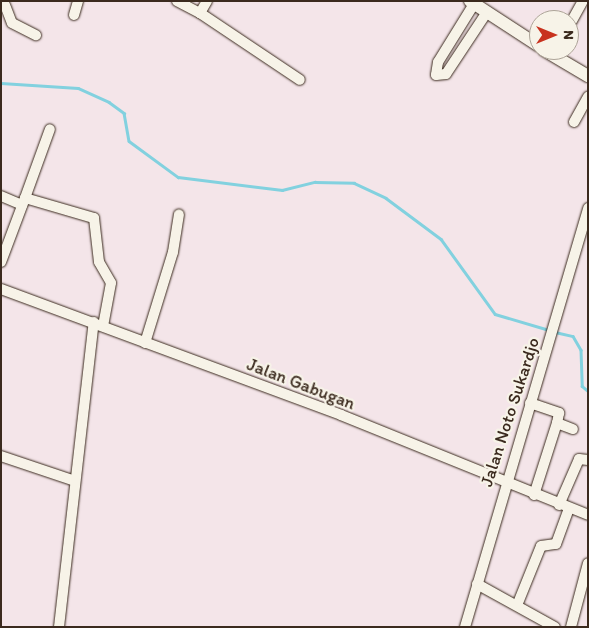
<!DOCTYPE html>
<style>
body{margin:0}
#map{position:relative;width:589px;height:628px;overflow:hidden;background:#f4e5e9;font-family:Itim,sans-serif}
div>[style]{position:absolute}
.stream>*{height:2.5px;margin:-1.25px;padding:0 1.25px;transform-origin:1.25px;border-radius:1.25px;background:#82d1df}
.roads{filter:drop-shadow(0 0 1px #3b2a1e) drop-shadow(0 0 1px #3b2a1e)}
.minor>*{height:10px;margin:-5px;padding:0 5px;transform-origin:5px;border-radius:5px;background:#f7f3e8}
.major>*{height:12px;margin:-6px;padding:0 6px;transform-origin:6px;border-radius:6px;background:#f7f3e8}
span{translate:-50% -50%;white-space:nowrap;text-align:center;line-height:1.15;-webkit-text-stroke:4.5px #f7f3e8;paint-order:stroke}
.street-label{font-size:18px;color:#3b2a1e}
.frame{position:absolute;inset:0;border:2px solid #3b2a1e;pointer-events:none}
.north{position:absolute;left:529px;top:10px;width:50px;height:50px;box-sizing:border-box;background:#f7f3e8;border:1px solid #aca397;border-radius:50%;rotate:90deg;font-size:14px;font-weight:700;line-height:20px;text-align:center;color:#3b2a1e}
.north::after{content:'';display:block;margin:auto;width:18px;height:22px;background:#c8321e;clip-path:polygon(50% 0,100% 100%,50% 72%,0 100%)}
</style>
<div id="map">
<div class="stream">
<i style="left:1px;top:83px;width:77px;rotate:3.7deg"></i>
<i style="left:78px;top:88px;width:34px;rotate:24deg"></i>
<i style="left:109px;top:102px;width:19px;rotate:36deg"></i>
<i style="left:124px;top:113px;width:28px;rotate:80deg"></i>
<i style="left:129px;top:141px;width:61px;rotate:36.3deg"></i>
<i style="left:178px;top:177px;width:105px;rotate:7.1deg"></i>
<i style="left:282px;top:190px;width:34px;rotate:-14deg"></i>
<i style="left:315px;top:182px;width:39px;rotate:1deg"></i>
<i style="left:354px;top:183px;width:35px;rotate:25deg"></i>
<i style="left:386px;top:198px;width:69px;rotate:36.7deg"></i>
<i style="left:441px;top:239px;width:92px;rotate:54.2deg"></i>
<i style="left:495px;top:314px;width:56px;rotate:16.5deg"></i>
<i style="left:555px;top:332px;width:18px;rotate:13deg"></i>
<i style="left:573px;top:336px;width:16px;rotate:60deg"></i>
<i style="left:581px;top:350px;width:36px;rotate:88deg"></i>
<i style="left:582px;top:386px;width:8px;rotate:40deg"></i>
</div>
<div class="roads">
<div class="minor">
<i style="left:177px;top:1px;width:26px;rotate:28deg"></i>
<i style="left:207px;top:1px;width:14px;rotate:120deg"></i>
<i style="left:200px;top:13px;width:120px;rotate:33.8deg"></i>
<i style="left:474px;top:4px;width:68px;rotate:121.8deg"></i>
<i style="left:438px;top:62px;width:13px;rotate:99deg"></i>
<i style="left:436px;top:75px;width:10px;rotate:-6deg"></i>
<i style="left:446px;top:74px;width:74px;rotate:-56.5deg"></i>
<i style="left:5px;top:5px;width:19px;rotate:69deg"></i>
<i style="left:12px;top:23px;width:27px;rotate:27deg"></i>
<i style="left:74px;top:15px;width:15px;rotate:-74deg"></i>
<i style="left:569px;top:26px;width:29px;rotate:-61deg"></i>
<i style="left:574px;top:122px;width:29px;rotate:-61deg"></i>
<i style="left:1px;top:196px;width:23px;rotate:23deg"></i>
<i style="left:25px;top:198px;width:73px;rotate:-70.1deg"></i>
<i style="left:1px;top:262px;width:68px;rotate:-69.4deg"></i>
<i style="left:25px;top:198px;width:72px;rotate:16.2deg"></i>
<i style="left:94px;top:218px;width:44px;rotate:83.5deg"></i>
<i style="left:99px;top:262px;width:24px;rotate:60deg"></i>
<i style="left:111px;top:283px;width:44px;rotate:100.5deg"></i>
<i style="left:1px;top:289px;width:363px;rotate:20.3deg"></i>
<i style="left:341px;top:415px;width:266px;rotate:22deg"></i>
<i style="left:145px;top:343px;width:95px;rotate:-72.9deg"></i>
<i style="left:173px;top:252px;width:38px;rotate:-81deg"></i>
<i style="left:530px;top:403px;width:31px;rotate:19deg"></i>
<i style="left:559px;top:413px;width:10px;rotate:101deg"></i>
<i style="left:1px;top:456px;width:78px;rotate:18.7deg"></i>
<i style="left:534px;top:495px;width:76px;rotate:-72.3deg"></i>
<i style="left:557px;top:423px;width:17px;rotate:21deg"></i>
<i style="left:559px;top:505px;width:50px;rotate:-66.5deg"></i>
<i style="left:579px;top:459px;width:9px;rotate:6deg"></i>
<i style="left:477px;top:584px;width:89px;rotate:28.9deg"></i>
<i style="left:518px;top:603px;width:61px;rotate:-68deg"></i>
<i style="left:541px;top:546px;width:15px;rotate:-8deg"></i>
<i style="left:556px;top:544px;width:37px;rotate:-70deg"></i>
<i style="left:59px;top:627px;width:307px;rotate:-83.5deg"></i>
<i style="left:465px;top:627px;width:437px;rotate:-73.6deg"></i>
<i style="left:571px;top:627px;width:66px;rotate:-75.1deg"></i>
</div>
<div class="major">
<i style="left:470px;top:1px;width:82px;rotate:33.1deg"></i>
<i style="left:544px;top:50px;width:51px;rotate:30.6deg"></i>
</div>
</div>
<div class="street-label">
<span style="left:301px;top:384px;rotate:21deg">Jalan Gabugan</span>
<span style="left:510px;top:412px;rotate:-72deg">Jalan Noto Sukardjo</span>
</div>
<div class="frame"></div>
<div class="north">N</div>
</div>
